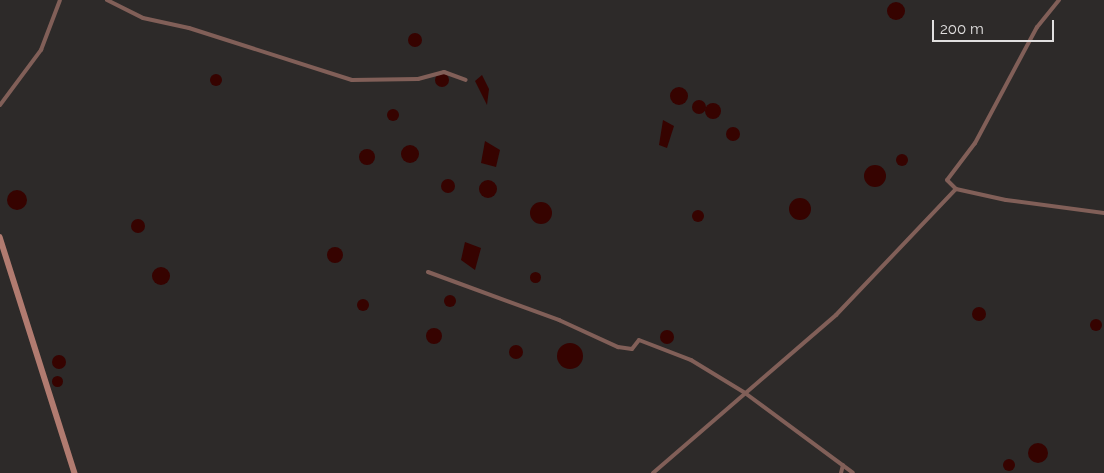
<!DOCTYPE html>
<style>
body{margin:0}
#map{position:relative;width:1104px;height:473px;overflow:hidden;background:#2d2a29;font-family:Raleway,sans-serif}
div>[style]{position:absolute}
.water>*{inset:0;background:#360300}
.round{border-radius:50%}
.street>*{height:4px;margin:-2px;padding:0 2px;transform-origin:2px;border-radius:2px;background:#815f58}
.secondary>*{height:5.5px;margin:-2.75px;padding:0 2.75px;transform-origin:2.75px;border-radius:2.75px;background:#b17b70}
span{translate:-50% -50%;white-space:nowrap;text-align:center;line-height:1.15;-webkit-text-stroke:4px #2d2a29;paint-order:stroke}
.scale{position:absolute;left:932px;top:20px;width:122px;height:22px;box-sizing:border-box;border:2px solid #e1dfdf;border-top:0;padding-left:6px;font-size:15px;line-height:18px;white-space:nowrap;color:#e1dfdf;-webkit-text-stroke:4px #2d2a29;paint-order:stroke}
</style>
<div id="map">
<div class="water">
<i class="round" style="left:887px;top:2px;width:18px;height:18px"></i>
<i class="round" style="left:408px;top:33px;width:14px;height:14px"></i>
<i class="round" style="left:435px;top:73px;width:14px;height:14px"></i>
<i class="round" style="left:210px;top:74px;width:12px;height:12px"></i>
<i style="clip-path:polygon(482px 75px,489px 89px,487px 105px,475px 81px)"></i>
<i class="round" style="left:670px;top:87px;width:18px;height:18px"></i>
<i class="round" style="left:692px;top:100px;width:14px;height:14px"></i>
<i class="round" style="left:705px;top:103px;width:16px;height:16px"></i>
<i class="round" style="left:387px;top:109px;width:12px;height:12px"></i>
<i style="clip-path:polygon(663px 120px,674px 126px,667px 148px,659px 145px)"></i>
<i class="round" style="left:726px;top:127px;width:14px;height:14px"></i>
<i style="clip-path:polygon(485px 141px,500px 150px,496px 167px,481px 163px)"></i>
<i class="round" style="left:401px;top:145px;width:18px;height:18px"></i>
<i class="round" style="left:359px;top:149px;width:16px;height:16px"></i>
<i class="round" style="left:896px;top:154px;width:12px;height:12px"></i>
<i class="round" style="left:864px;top:165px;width:22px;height:22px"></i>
<i class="round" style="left:441px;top:179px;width:14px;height:14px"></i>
<i class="round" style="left:479px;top:180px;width:18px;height:18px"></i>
<i class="round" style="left:7px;top:190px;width:20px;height:20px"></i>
<i class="round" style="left:789px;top:198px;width:22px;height:22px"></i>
<i class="round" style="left:530px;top:202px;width:22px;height:22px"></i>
<i class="round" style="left:692px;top:210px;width:12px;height:12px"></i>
<i class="round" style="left:131px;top:219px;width:14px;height:14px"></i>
<i style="clip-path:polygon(465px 242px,481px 248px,475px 270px,461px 260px)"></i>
<i class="round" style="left:327px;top:247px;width:16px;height:16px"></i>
<i class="round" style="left:152px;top:267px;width:18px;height:18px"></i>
<i class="round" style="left:529.5px;top:271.5px;width:11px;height:11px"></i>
<i class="round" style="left:444px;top:295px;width:12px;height:12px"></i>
<i class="round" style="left:357px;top:299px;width:12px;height:12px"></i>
<i class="round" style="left:972px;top:307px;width:14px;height:14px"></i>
<i class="round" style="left:1090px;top:319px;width:12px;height:12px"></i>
<i class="round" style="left:426px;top:328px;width:16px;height:16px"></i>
<i class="round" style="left:660px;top:330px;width:14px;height:14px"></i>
<i class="round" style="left:557px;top:343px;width:26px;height:26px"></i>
<i class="round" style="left:509px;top:345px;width:14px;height:14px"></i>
<i class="round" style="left:52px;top:355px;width:14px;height:14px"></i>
<i class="round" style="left:51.5px;top:375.5px;width:11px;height:11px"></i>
<i class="round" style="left:1028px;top:443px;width:20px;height:20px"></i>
<i class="round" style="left:1003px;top:459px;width:12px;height:12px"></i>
</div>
<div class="street">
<i style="left:107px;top:0;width:40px;rotate:26.6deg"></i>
<i style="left:143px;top:18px;width:47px;rotate:12.3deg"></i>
<i style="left:189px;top:28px;width:171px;rotate:17.7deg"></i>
<i style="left:352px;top:80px;width:66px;rotate:-0.9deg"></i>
<i style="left:418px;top:79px;width:27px;rotate:-15deg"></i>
<i style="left:444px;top:72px;width:23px;rotate:20deg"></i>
<i style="left:1059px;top:0;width:35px;rotate:129deg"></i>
<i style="left:1037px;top:27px;width:132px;rotate:118.1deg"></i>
<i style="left:975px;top:143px;width:46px;rotate:127.1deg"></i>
<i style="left:947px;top:180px;width:13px;rotate:45deg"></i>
<i style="left:956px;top:189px;width:51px;rotate:12.4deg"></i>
<i style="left:1006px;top:200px;width:99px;rotate:7.6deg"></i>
<i style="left:0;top:105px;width:69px;rotate:-53.3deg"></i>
<i style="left:41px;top:50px;width:53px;rotate:-69.2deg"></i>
<i style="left:428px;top:272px;width:140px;rotate:20.1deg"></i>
<i style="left:559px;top:320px;width:65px;rotate:24.6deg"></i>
<i style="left:618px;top:347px;width:14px;rotate:8deg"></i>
<i style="left:632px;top:349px;width:11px;rotate:-52deg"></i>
<i style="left:639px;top:340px;width:56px;rotate:21deg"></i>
<i style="left:691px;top:360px;width:63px;rotate:31.4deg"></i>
<i style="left:745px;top:393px;width:134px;rotate:36.5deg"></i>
<i style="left:653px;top:473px;width:242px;rotate:-40.8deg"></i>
<i style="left:836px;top:315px;width:174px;rotate:-46.4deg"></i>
<i style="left:841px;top:473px;width:8px;rotate:-76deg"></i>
</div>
<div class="secondary">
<i style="left:0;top:237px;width:248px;rotate:72.4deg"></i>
</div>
<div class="scale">200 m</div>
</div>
